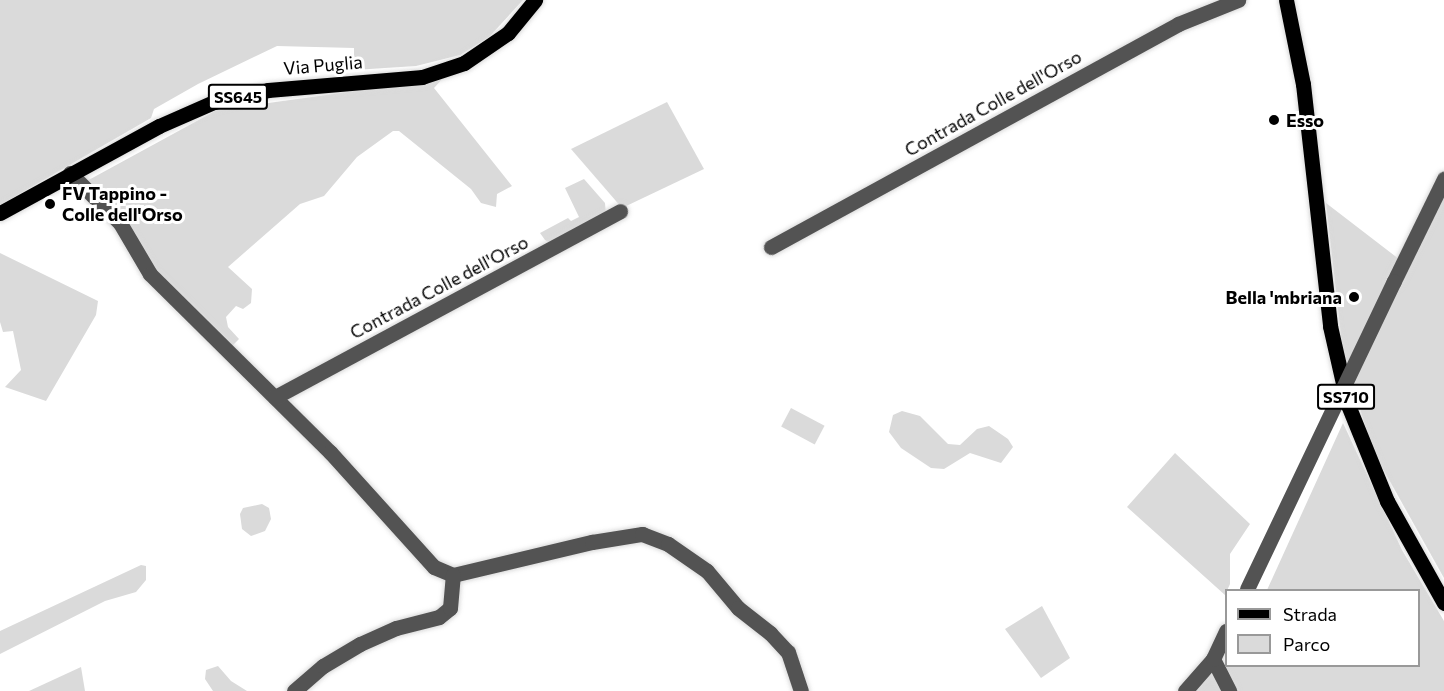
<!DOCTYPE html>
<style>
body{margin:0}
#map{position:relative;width:1444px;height:691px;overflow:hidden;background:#fff;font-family:Commissioner,sans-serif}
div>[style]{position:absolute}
.green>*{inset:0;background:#dadada;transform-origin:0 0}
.roads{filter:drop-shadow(0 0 2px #dbdbdb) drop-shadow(0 0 2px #dbdbdb)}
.minor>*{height:15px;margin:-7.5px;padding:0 7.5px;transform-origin:7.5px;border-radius:7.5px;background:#535353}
.major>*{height:15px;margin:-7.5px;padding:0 7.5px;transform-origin:7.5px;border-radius:7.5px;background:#000}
.minor-bridge>*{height:15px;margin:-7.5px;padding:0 7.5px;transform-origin:7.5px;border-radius:7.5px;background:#535353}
.dots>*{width:16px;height:16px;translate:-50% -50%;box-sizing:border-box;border:3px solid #fff;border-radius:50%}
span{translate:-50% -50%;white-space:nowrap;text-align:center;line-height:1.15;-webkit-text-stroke:6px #fff;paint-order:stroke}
.shield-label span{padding:2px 4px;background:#fff;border:2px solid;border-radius:4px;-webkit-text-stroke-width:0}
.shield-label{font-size:16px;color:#000;font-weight:700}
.street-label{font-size:18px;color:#000}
.poi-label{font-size:18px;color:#000;font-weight:700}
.left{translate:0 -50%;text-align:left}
.right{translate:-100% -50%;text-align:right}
.legend{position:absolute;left:1225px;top:589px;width:195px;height:78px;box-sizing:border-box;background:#fff;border:2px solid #999;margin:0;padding:8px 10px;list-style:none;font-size:18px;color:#000}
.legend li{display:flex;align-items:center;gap:12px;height:30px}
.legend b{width:30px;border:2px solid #999}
</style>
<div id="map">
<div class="green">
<i style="clip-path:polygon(0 0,523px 0,489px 37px,460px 55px,416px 66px,354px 70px,354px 48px,277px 46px,198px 84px,154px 109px,151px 118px,0 205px)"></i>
<i style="clip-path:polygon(442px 79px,434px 88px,512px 186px,497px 194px,496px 207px,481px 203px,471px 189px,399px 131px,393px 131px,357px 157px,324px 196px,300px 204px,228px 267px,252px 289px,251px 303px,243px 309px,236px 306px,226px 317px,228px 327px,239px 339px,232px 346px,155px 271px,85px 182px,217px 110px)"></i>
<i style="clip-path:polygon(667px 102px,704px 169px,622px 208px,571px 149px)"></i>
<i style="clip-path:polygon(584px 179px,605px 203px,606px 216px,551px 243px,545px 240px,540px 233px,568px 218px,571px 221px,579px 217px,565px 188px)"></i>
<i style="clip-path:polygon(1444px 196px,1444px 578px,1373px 451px,1343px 353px,1326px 203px,1408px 266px)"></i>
<i style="clip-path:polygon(0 253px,98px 301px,96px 315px,46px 401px,5px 387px,21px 370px,13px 331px,3px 332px,0 322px)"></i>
<i style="left:791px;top:408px;width:38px;height:21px;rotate:28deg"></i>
<i style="clip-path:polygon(902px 411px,920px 416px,948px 444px,960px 445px,977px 429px,989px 426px,1008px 439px,1013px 447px,1001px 463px,970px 453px,944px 469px,931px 468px,901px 448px,889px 432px,893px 415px)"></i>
<i style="clip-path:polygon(1343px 423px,1402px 550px,1444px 621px,1444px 691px,1192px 691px,1208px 673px,1214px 676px,1226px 665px,1418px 666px,1418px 590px,1267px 590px)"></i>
<i style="clip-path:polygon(1175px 453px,1250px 524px,1230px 554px,1230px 584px,1225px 595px,1127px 507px)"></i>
<i style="clip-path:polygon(262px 504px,269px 508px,271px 519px,265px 531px,251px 536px,242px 529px,240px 514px,243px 508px)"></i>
<i style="clip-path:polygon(141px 565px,146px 566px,146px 580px,136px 592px,105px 601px,0 654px,0 631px)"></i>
<i style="clip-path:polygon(1042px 606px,1070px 658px,1041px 678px,1005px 629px)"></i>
<i style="clip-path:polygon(218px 666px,231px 681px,247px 691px,213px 691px,205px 679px,206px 670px)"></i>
<i style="clip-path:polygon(81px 667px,85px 691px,29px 691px)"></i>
</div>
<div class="roads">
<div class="minor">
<i style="left:70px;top:173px;width:71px;rotate:45deg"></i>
<i style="left:120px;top:223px;width:59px;rotate:59.5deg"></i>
<i style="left:150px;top:274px;width:253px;rotate:44.7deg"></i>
<i style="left:330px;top:452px;width:155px;rotate:47.9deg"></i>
<i style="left:434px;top:567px;width:21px;rotate:23deg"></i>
<i style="left:453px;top:575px;width:143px;rotate:-13.4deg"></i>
<i style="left:592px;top:542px;width:51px;rotate:-9.1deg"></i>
<i style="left:642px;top:534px;width:28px;rotate:21deg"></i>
<i style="left:668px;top:544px;width:47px;rotate:34.7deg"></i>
<i style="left:707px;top:571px;width:48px;rotate:50deg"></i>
<i style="left:738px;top:608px;width:41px;rotate:38deg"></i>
<i style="left:770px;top:633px;width:26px;rotate:47deg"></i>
<i style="left:788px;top:652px;width:41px;rotate:71.6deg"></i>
<i style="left:771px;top:247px;width:464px;rotate:-28.7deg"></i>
<i style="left:1178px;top:24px;width:65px;rotate:-21.8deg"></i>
<i style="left:1394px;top:281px;width:114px;rotate:-63.9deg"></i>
<i style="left:275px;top:397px;width:392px;rotate:-28.3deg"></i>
<i style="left:1213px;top:659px;width:36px;rotate:63deg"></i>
<i style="left:294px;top:691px;width:38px;rotate:-41deg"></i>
<i style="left:323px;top:666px;width:43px;rotate:-30.7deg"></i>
<i style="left:360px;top:644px;width:39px;rotate:-24deg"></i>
<i style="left:396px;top:628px;width:44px;rotate:-14.3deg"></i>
<i style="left:439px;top:617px;width:14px;rotate:-39deg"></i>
<i style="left:450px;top:608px;width:33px;rotate:-85deg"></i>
<i style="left:1185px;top:691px;width:43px;rotate:-48.8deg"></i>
<i style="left:1213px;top:659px;width:31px;rotate:-65deg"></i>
</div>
<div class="major">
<i style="left:1286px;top:0;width:86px;rotate:78.6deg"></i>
<i style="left:1303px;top:84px;width:244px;rotate:83.6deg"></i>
<i style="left:1330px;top:326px;width:81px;rotate:77.2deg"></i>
<i style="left:1348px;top:405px;width:104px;rotate:67.9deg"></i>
<i style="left:1387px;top:501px;width:117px;rotate:60.8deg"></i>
<i style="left:0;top:213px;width:181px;rotate:-28.7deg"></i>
<i style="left:159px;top:126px;width:60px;rotate:-23.6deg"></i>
<i style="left:214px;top:102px;width:55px;rotate:-12.5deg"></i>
<i style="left:268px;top:90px;width:155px;rotate:-4.8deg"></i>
<i style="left:422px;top:77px;width:44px;rotate:-18.4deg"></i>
<i style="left:464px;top:63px;width:53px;rotate:-34.3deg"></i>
<i style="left:508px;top:33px;width:43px;rotate:-50.7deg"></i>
</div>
</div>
<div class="minor-bridge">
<i style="left:1247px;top:589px;width:341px;rotate:-64.5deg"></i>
</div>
<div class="dots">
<i style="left:1274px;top:120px;background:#000"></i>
<i style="left:50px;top:204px;background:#000"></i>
<i style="left:1354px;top:297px;background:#000"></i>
</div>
<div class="shield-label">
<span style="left:238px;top:97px">SS645</span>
<span style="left:1346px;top:397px">SS710</span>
</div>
<div class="street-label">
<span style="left:323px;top:65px;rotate:-5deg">Via Puglia</span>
<span style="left:993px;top:103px;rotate:-29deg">Contrada Colle dell'Orso</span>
<span style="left:439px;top:287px;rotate:-28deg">Contrada Colle dell'Orso</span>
</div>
<div class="poi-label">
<span class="left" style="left:1286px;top:120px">Esso</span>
<span class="left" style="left:62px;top:204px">FV Tappino -<br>Colle dell'Orso</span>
<span class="right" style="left:1342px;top:297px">Bella 'mbriana</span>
</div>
<ul class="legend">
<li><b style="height:8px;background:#000"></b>Strada</li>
<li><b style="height:16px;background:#dadada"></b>Parco</li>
</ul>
</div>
